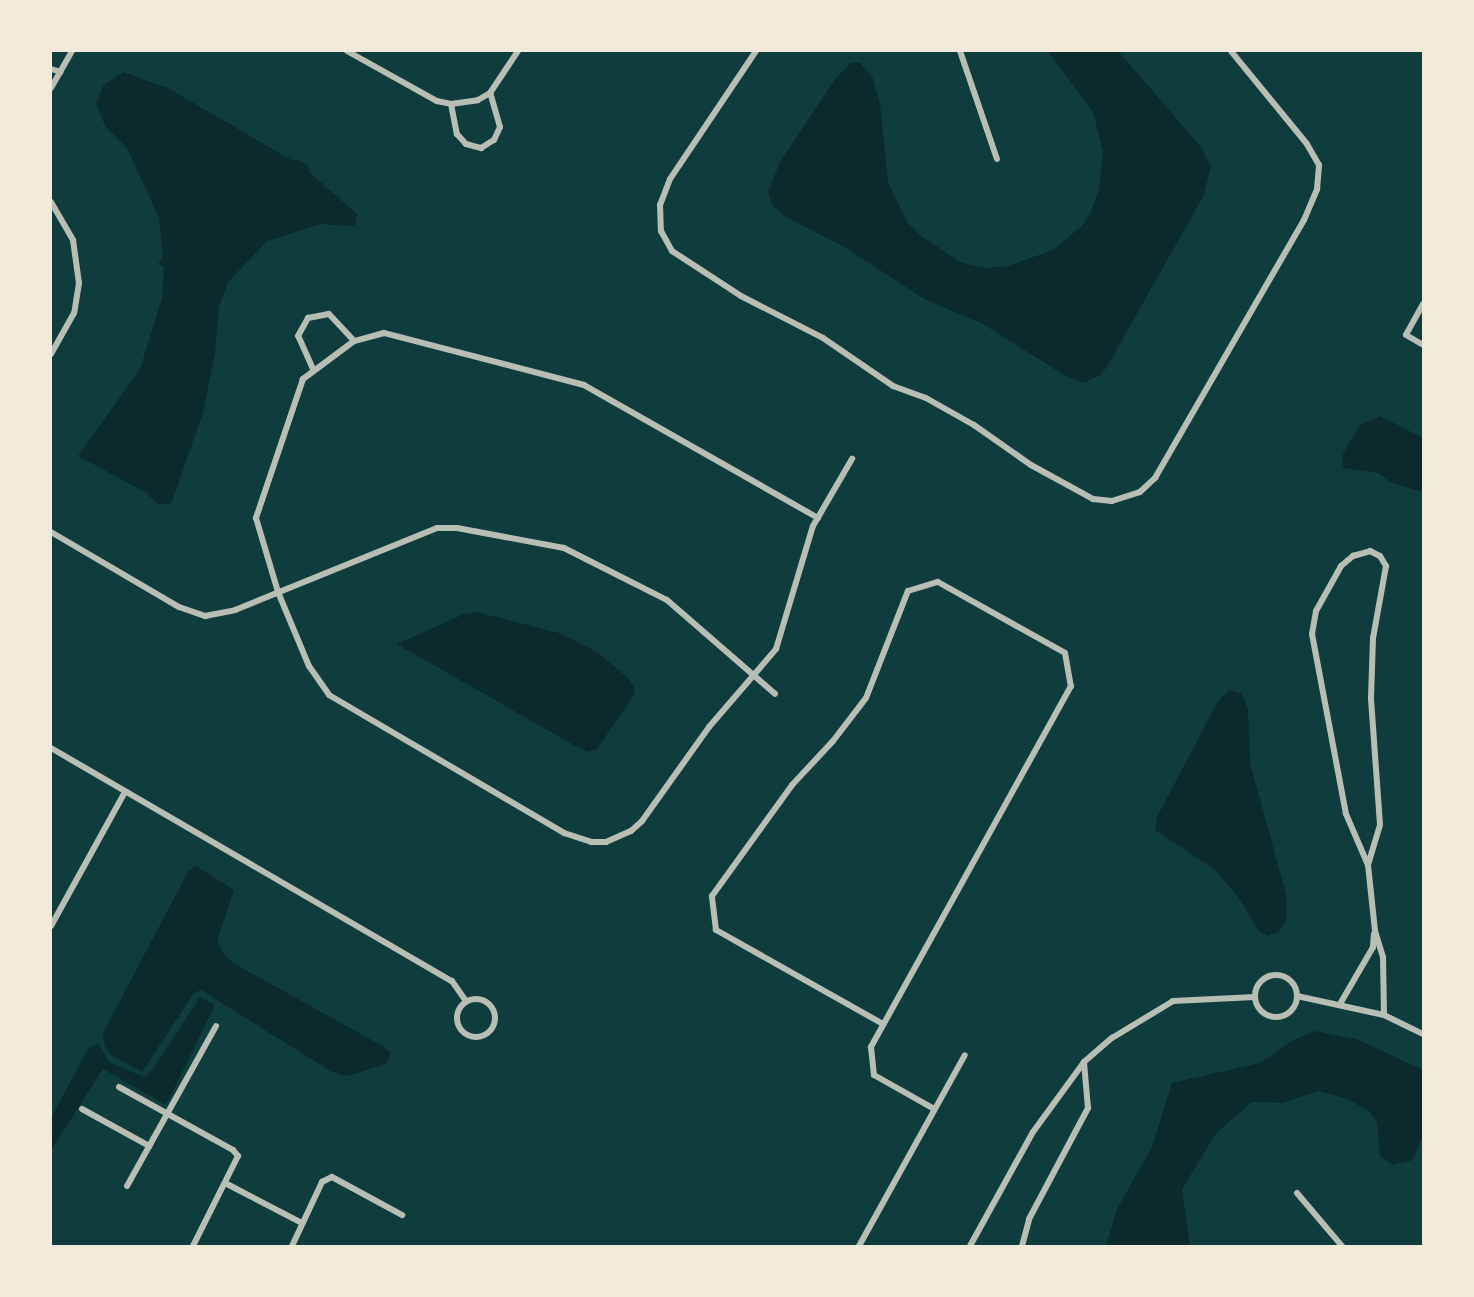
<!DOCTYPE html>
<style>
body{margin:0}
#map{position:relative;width:1474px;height:1297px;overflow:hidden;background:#0f3d3e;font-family:"Sofia Sans Condensed",sans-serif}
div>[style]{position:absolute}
.water>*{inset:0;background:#0a2a2b}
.minor>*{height:6px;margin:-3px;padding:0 3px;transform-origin:3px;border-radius:3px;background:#b8beb3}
.minor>.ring{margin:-3px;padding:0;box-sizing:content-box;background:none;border:6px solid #b8beb3;border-radius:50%}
span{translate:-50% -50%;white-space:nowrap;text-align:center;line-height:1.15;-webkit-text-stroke:5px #f1e9da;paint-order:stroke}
.frame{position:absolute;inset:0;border:52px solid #f1e9da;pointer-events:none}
</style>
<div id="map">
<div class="water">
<i style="clip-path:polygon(1048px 51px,1118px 51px,1201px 147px,1211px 166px,1204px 195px,1108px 365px,1101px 375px,1083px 383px,1064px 375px,983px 324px,926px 300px,846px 248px,784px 216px,772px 205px,768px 192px,780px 162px,835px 79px,851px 63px,860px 63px,873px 78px,880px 104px,888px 182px,907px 222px,921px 236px,962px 263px,987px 268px,1008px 266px,1053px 250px,1082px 226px,1091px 211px,1099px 190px,1103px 152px,1093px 112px)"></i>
<i style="clip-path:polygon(123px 72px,168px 88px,293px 161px,297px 159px,308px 166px,309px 172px,357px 214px,355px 225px,349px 226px,321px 224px,267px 241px,228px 282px,219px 307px,215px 353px,203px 413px,171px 504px,158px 504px,145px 492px,78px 456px,140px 369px,162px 298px,164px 267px,158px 264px,163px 257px,159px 218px,127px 148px,105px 126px,96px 103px,103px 86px)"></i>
<i style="clip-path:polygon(1380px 416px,1423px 438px,1423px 492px,1392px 483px,1378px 473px,1343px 468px,1343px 453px,1360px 425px)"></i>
<i style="clip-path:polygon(476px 612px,559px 633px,597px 652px,627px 677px,635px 688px,634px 695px,597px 749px,588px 752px,579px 748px,397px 644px,464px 614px)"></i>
<i style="clip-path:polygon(1229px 690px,1242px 693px,1248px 709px,1250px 763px,1286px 894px,1287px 919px,1278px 932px,1267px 936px,1258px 930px,1239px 898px,1215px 870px,1155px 830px,1157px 817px,1218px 701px)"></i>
<i style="clip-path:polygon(196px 866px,234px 890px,217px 941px,223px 953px,233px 963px,384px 1047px,391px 1053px,386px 1064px,348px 1076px,332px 1072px,201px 990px,194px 993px,142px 1072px,112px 1056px,105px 1047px,103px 1033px,189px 870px)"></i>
<i style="clip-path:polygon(200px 997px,215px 1005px,166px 1105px,103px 1069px,51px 1150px,51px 1118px,88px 1049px,98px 1043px,109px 1062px,144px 1077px,153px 1069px)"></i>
<i style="clip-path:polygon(1316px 1031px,1359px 1040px,1423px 1070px,1423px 1136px,1413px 1160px,1393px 1165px,1380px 1156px,1377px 1122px,1370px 1112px,1346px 1098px,1318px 1091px,1281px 1103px,1252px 1102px,1217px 1132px,1182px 1189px,1190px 1246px,1106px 1246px,1117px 1209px,1152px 1147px,1172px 1083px,1260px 1063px,1295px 1039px)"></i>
</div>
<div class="minor">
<i style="left:347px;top:51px;width:103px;rotate:29.1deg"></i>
<i style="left:437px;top:101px;width:14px;rotate:12deg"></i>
<i style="left:451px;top:104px;width:27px;rotate:-8deg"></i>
<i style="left:478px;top:100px;width:14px;rotate:-30deg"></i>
<i style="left:490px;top:93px;width:50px;rotate:-56.3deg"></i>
<i style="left:756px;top:51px;width:154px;rotate:123.9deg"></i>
<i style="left:670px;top:179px;width:28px;rotate:111deg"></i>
<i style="left:660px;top:205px;width:26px;rotate:88deg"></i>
<i style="left:661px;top:231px;width:23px;rotate:61deg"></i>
<i style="left:672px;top:251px;width:82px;rotate:33.1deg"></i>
<i style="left:741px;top:296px;width:92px;rotate:27.1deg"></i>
<i style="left:823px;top:338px;width:85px;rotate:34.4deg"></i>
<i style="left:893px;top:386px;width:35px;rotate:20deg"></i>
<i style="left:926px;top:398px;width:55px;rotate:29.4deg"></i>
<i style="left:974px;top:425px;width:70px;rotate:35.1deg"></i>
<i style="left:1031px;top:465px;width:71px;rotate:28.7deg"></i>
<i style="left:1093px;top:499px;width:19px;rotate:6deg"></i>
<i style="left:1112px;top:501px;width:29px;rotate:-18deg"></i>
<i style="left:1140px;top:492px;width:21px;rotate:-43deg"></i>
<i style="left:1155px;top:478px;width:298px;rotate:-60deg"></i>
<i style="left:1304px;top:220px;width:34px;rotate:-67deg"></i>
<i style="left:1317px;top:189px;width:24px;rotate:-85deg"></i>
<i style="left:1319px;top:165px;width:24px;rotate:-120deg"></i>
<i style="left:1307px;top:144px;width:120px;rotate:-129.3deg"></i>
<i style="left:960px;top:51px;width:114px;rotate:71.1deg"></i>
<i style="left:51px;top:69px;width:10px;rotate:17deg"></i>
<i style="left:51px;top:88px;width:43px;rotate:-60.4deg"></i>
<i style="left:451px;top:104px;width:31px;rotate:79deg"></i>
<i style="left:457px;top:134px;width:13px;rotate:48deg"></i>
<i style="left:466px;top:144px;width:16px;rotate:15deg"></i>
<i style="left:481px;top:148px;width:15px;rotate:-32deg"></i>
<i style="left:494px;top:140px;width:14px;rotate:-65deg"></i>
<i style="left:500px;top:127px;width:35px;rotate:-106deg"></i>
<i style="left:51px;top:202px;width:44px;rotate:59.9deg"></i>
<i style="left:73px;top:240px;width:43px;rotate:82.1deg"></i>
<i style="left:79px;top:283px;width:30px;rotate:99deg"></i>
<i style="left:74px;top:313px;width:47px;rotate:119.3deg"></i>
<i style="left:1423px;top:304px;width:35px;rotate:119deg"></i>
<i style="left:1406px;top:335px;width:20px;rotate:30deg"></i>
<i style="left:313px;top:369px;width:36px;rotate:-114deg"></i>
<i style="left:298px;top:336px;width:21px;rotate:-61deg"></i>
<i style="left:308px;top:318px;width:21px;rotate:-11deg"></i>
<i style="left:329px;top:314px;width:37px;rotate:47deg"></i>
<i style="left:818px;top:518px;width:269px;rotate:-150.4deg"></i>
<i style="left:584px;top:385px;width:207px;rotate:-165.4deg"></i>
<i style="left:384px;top:333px;width:31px;rotate:165deg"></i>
<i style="left:354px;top:341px;width:64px;rotate:143.3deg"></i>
<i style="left:303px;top:379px;width:147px;rotate:108.7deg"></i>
<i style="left:256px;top:518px;width:77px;rotate:73.4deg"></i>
<i style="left:278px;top:592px;width:80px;rotate:67.3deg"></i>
<i style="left:309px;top:666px;width:35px;rotate:55deg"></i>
<i style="left:329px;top:695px;width:273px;rotate:30.4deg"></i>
<i style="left:564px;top:833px;width:28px;rotate:18deg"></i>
<i style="left:591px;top:842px;width:15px"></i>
<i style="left:606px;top:842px;width:27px;rotate:-24deg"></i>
<i style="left:631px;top:831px;width:15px;rotate:-42deg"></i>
<i style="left:642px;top:821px;width:115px;rotate:-54.5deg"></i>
<i style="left:709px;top:727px;width:103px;rotate:-49.3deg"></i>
<i style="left:776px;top:649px;width:128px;rotate:-73.3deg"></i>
<i style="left:813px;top:526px;width:78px;rotate:-59.8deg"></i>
<i style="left:51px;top:532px;width:148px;rotate:30.4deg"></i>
<i style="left:179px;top:607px;width:28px;rotate:19deg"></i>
<i style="left:205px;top:616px;width:31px;rotate:-11deg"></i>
<i style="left:235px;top:610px;width:218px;rotate:-22.1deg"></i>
<i style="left:437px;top:528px;width:20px"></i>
<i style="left:457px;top:528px;width:109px;rotate:10.6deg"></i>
<i style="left:564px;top:548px;width:115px;rotate:26.8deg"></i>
<i style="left:667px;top:600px;width:143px;rotate:41deg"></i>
<i style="left:51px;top:748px;width:464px;rotate:30.2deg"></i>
<i style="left:452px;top:981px;width:24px;rotate:55deg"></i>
<i style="left:1368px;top:865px;width:56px;rotate:-113.3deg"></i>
<i style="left:1346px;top:814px;width:183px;rotate:-100.7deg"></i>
<i style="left:1312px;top:634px;width:23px;rotate:-80deg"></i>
<i style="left:1316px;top:611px;width:51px;rotate:-60.9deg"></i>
<i style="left:1341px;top:566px;width:16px;rotate:-40deg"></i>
<i style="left:1353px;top:556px;width:18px;rotate:-16deg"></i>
<i style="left:1370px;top:551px;width:11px;rotate:27deg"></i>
<i style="left:1380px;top:556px;width:12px;rotate:59deg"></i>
<i style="left:1386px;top:566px;width:73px;rotate:100.2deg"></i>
<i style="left:1373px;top:638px;width:61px;rotate:91.9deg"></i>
<i style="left:1371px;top:699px;width:126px;rotate:85.9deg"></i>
<i style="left:1380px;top:825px;width:42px;rotate:106.7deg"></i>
<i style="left:1368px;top:865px;width:66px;rotate:83.9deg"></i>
<i style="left:1375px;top:931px;width:27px;rotate:73deg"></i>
<i style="left:1383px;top:957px;width:58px;rotate:89deg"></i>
<i style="left:51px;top:926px;width:153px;rotate:-61.1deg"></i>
<i class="ring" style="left:1255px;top:975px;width:36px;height:36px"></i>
<i style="left:1297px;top:996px;width:89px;rotate:12.3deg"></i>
<i style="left:1384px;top:1015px;width:43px;rotate:26deg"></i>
<i class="ring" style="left:457px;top:999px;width:32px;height:32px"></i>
<i style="left:1340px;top:1004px;width:66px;rotate:-59.9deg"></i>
<i style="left:1373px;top:947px;width:13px;rotate:-86deg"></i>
<i style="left:883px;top:1024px;width:192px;rotate:-150.6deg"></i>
<i style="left:716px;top:930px;width:34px;rotate:-97deg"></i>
<i style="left:712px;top:896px;width:137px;rotate:-54.2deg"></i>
<i style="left:792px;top:785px;width:60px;rotate:-47deg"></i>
<i style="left:833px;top:741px;width:54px;rotate:-52.5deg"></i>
<i style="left:866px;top:698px;width:115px;rotate:-68.6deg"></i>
<i style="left:908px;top:591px;width:31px;rotate:-17deg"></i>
<i style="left:938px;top:582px;width:145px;rotate:29.2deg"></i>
<i style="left:1065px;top:653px;width:34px;rotate:80deg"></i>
<i style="left:1071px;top:686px;width:413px;rotate:119deg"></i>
<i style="left:871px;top:1047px;width:28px;rotate:84deg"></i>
<i style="left:874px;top:1075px;width:69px;rotate:29.5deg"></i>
<i style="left:119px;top:1087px;width:130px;rotate:28.9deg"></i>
<i style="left:233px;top:1150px;width:8px;rotate:50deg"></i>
<i style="left:238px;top:1156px;width:101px;rotate:116.6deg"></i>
<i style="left:82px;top:1109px;width:77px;rotate:28.9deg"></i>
<i style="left:227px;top:1184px;width:82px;rotate:27.5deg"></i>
<i style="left:127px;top:1186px;width:183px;rotate:-60.9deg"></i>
<i style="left:1297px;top:1193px;width:70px;rotate:49.7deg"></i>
<i style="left:292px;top:1246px;width:71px;rotate:-64.9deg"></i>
<i style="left:322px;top:1182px;width:11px;rotate:-27deg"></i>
<i style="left:332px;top:1177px;width:80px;rotate:28.5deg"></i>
<i style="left:859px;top:1246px;width:218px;rotate:-61deg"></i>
<i style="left:970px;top:1246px;width:130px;rotate:-61.1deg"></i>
<i style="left:1033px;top:1132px;width:87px;rotate:-53.9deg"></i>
<i style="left:1084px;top:1062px;width:37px;rotate:-41deg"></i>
<i style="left:1112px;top:1038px;width:71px;rotate:-31.2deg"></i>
<i style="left:1173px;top:1001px;width:82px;rotate:-2.8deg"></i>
<i style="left:1022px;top:1246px;width:28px;rotate:-75deg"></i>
<i style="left:1029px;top:1219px;width:126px;rotate:-62deg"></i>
<i style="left:1088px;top:1108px;width:46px;rotate:-95deg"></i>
</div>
<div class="frame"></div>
</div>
